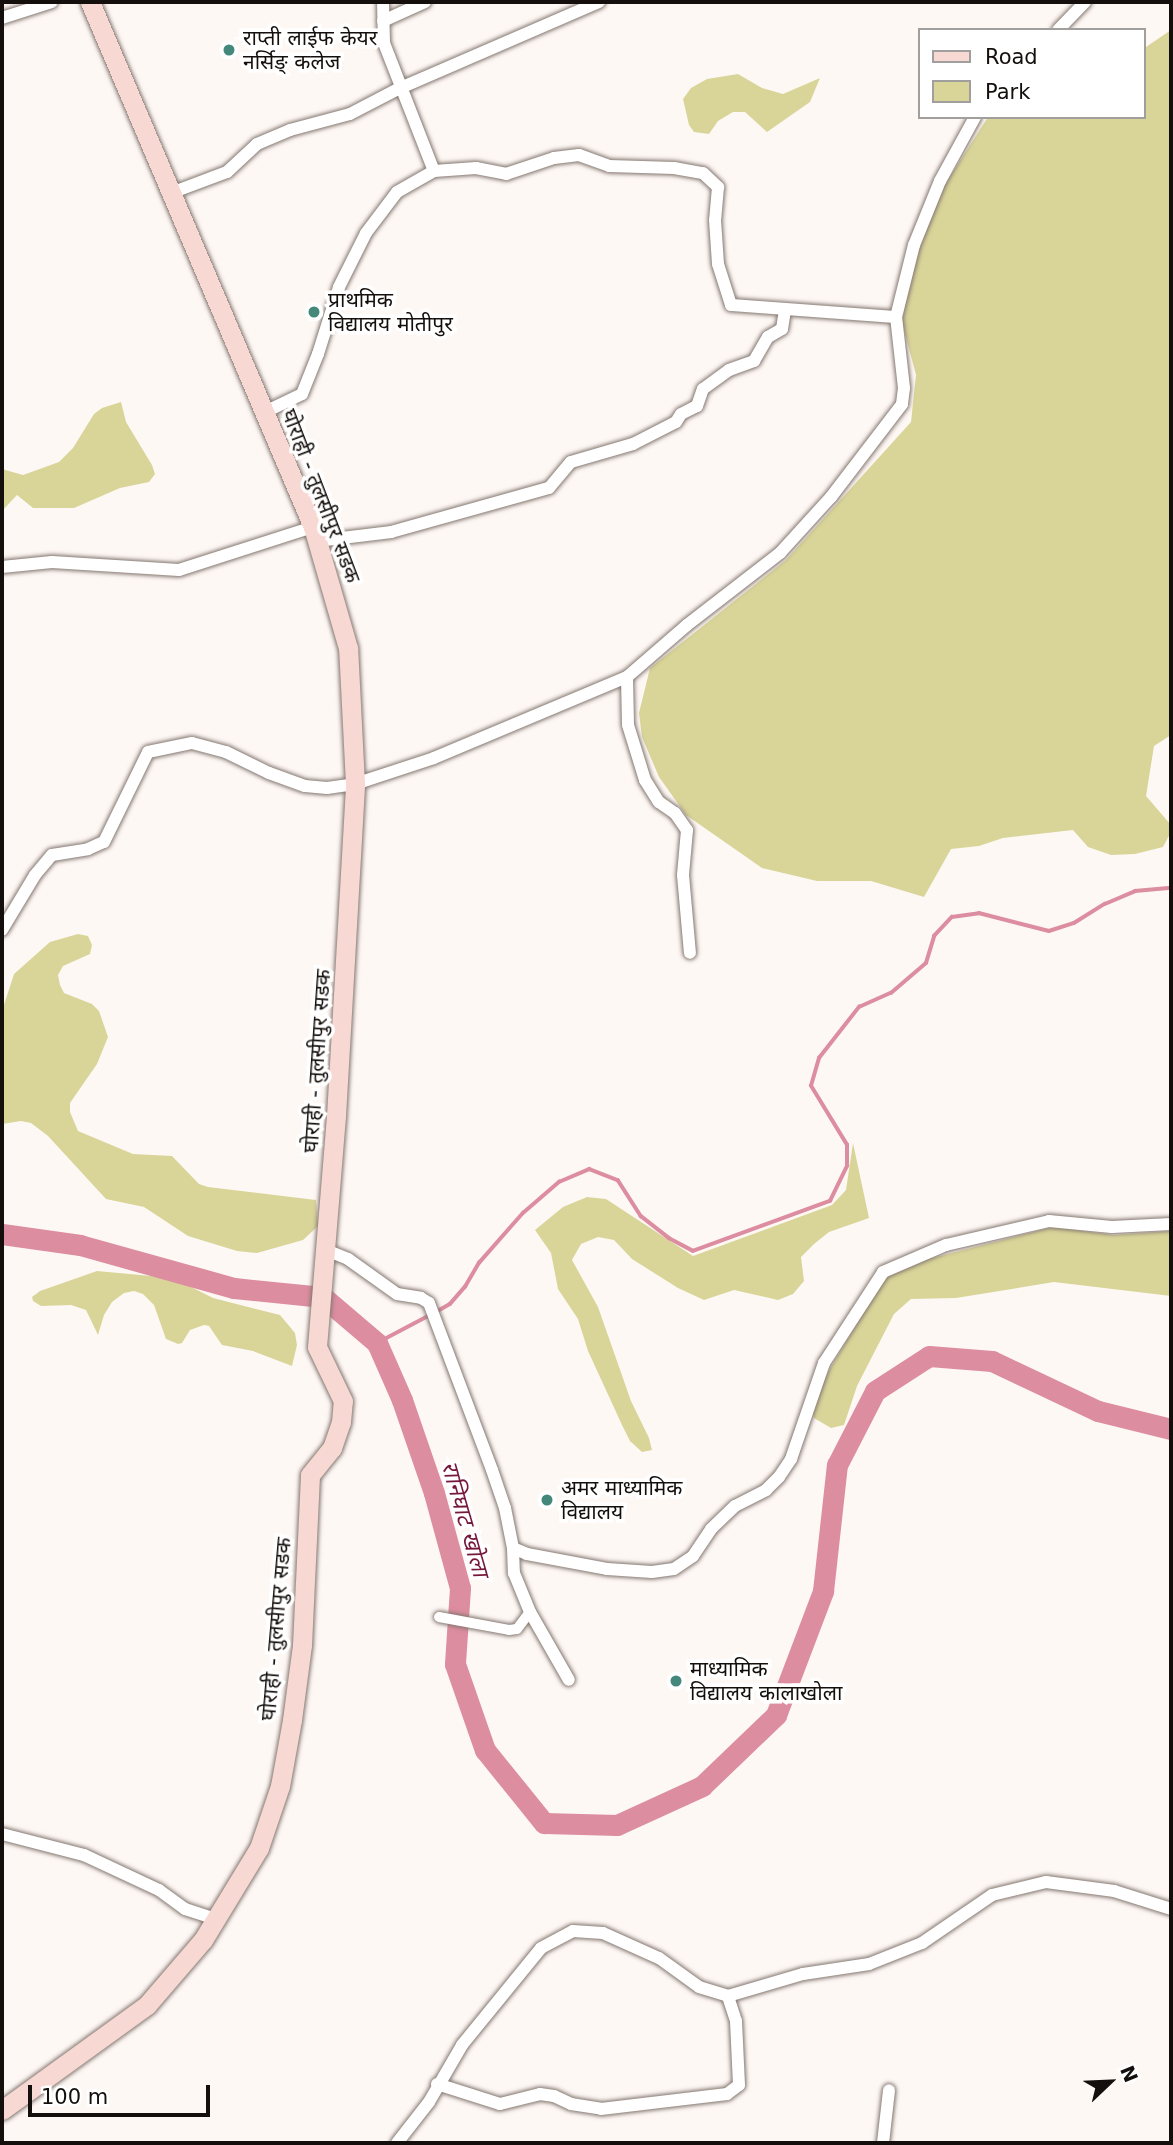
<!DOCTYPE html>
<meta charset="utf-8">
<style>
body{margin:0}
#map{position:relative;width:1173px;height:2145px;overflow:hidden;background:#fef8f5;font-family:"DejaVu Sans","Noto Sans Devanagari",sans-serif}
div>[style]{position:absolute}
.green>*{inset:0;background:#d9d599}
.stream>*{height:3.5px;margin:-1.75px;padding:0 1.75px;transform-origin:1.75px;border-radius:1.75px;background:#dd8da0}
.river>*{height:21px;margin:-10.5px;padding:0 10.5px;transform-origin:10.5px;border-radius:10.5px;background:#dd8da0}
.roads{filter:drop-shadow(0 0 2px #847770) drop-shadow(0 0 2px #847770)}
.pedestrian>*{height:10px;margin:-5px;padding:0 5px;transform-origin:5px;border-radius:5px;background:#fff}
.minor>*{height:12px;margin:-6px;padding:0 6px;transform-origin:6px;border-radius:6px;background:#fff}
.primary>*{height:19px;margin:-9.5px;padding:0 9.5px;transform-origin:9.5px;border-radius:9.5px;background:#f7d8d3}
.dots>*{width:19px;height:19px;translate:-50% -50%;box-sizing:border-box;border:4px solid #fff;border-radius:50%}
span{translate:-50% -50%;white-space:nowrap;text-align:center;line-height:1.15;-webkit-text-stroke:7px #fff;paint-order:stroke}
.poi-label{font-size:21px;color:#140f0d}
.left{translate:0 -50%;text-align:left}
.street-label{font-size:21px;color:#140f0d}
.water-label{font-size:23px;color:#76183b;font-style:italic}
.frame{position:absolute;inset:0;border:4px solid #140f0d;pointer-events:none}
.legend{position:absolute;left:918px;top:28px;width:228px;height:91px;box-sizing:border-box;background:#fff;border:2px solid #a19f9e;margin:0;padding:9px 12px;list-style:none;font-size:21px;color:#140f0d}
.legend li{display:flex;align-items:center;gap:14px;height:35px}
.legend b{width:35px;border:2px solid #a19f9e}
.north{position:absolute;left:1075px;top:2047px;width:70px;height:70px;-webkit-text-stroke:5px #fff;paint-order:stroke;rotate:67deg;font-size:19px;font-weight:700;line-height:28px;text-align:center;color:#140f0d}
.north::after{content:'';display:block;margin:auto;width:24px;height:32px;background:#140f0d;clip-path:polygon(50% 0,100% 100%,50% 72%,0 100%)}
.scale{position:absolute;left:28px;top:2085px;width:182px;height:32px;box-sizing:border-box;border:4px solid #140f0d;border-top:0;padding-left:9px;font-size:21px;line-height:24px;white-space:nowrap;color:#140f0d;-webkit-text-stroke:5px #fff;paint-order:stroke}
</style>
<div id="map">
<div class="green">
<i style="clip-path:polygon(1171px 30px,1171px 735px,1154px 746px,1146px 796px,1171px 825px,1171px 832px,1163px 847px,1135px 854px,1111px 855px,1088px 847px,1073px 830px,1003px 838px,979px 846px,951px 849px,924px 897px,871px 881px,817px 881px,762px 868px,686px 815px,659px 777px,642px 737px,639px 713px,650px 668px,786px 560px,911px 422px,916px 375px,902px 322px,911px 273px,939px 194px,988px 117px,1143px 117px,1143px 49px)"></i>
<i style="clip-path:polygon(738px 74px,762px 88px,783px 94px,820px 78px,810px 102px,767px 132px,745px 112px,733px 112px,718px 121px,709px 134px,694px 132px,689px 125px,683px 99px,691px 88px,707px 79px)"></i>
<i style="clip-path:polygon(121px 402px,126px 422px,152px 465px,155px 474px,149px 482px,120px 488px,74px 508px,33px 508px,17px 495px,2px 511px,2px 469px,23px 475px,59px 462px,73px 448px,94px 414px,102px 408px)"></i>
<i style="clip-path:polygon(78px 934px,88px 936px,92px 945px,90px 954px,63px 966px,58px 975px,60px 985px,64px 993px,92px 1004px,99px 1011px,108px 1037px,97px 1064px,70px 1103px,70px 1112px,78px 1131px,133px 1154px,172px 1156px,199px 1184px,208px 1187px,316px 1200px,318px 1226px,303px 1240px,257px 1253px,237px 1251px,188px 1236px,144px 1207px,106px 1199px,48px 1136px,31px 1123px,21px 1121px,2px 1124px,2px 1011px,14px 974px,50px 942px)"></i>
<i style="clip-path:polygon(853px 1143px,869px 1218px,829px 1232px,814px 1244px,801px 1257px,804px 1281px,793px 1294px,778px 1300px,734px 1290px,704px 1300px,678px 1288px,632px 1259px,614px 1240px,598px 1237px,581px 1244px,572px 1260px,598px 1307px,631px 1401px,649px 1438px,652px 1450px,642px 1452px,630px 1441px,622px 1425px,588px 1351px,578px 1319px,558px 1289px,551px 1253px,535px 1230px,563px 1207px,587px 1197px,606px 1199px,693px 1256px,832px 1205px,846px 1190px)"></i>
<i style="clip-path:polygon(1053px 1227px,1114px 1235px,1171px 1231px,1171px 1296px,1054px 1282px,956px 1298px,911px 1299px,894px 1314px,857px 1386px,844px 1425px,831px 1428px,814px 1418px,812px 1410px,828px 1372px,878px 1288px,889px 1276px,905px 1265px)"></i>
<i style="clip-path:polygon(97px 1271px,173px 1278px,213px 1298px,280px 1315px,295px 1333px,297px 1345px,292px 1366px,253px 1351px,222px 1345px,209px 1326px,204px 1325px,190px 1330px,182px 1343px,178px 1344px,166px 1339px,154px 1305px,143px 1294px,134px 1291px,124px 1293px,112px 1302px,104px 1315px,98px 1335px,86px 1310px,71px 1305px,41px 1306px,33px 1301px,32px 1297px,40px 1291px)"></i>
</div>
<div class="stream">
<i style="left:436px;top:1312px;width:16px;rotate:-30deg"></i>
<i style="left:450px;top:1304px;width:23px;rotate:-49deg"></i>
<i style="left:465px;top:1287px;width:28px;rotate:-60deg"></i>
<i style="left:479px;top:1263px;width:67px;rotate:-48.7deg"></i>
<i style="left:523px;top:1213px;width:48px;rotate:-40.7deg"></i>
<i style="left:559px;top:1182px;width:33px;rotate:-23deg"></i>
<i style="left:589px;top:1169px;width:31px;rotate:21deg"></i>
<i style="left:618px;top:1180px;width:43px;rotate:57.4deg"></i>
<i style="left:641px;top:1216px;width:36px;rotate:38deg"></i>
<i style="left:669px;top:1238px;width:27px;rotate:28deg"></i>
<i style="left:693px;top:1251px;width:146px;rotate:-20.1deg"></i>
<i style="left:830px;top:1201px;width:39px;rotate:-64deg"></i>
<i style="left:847px;top:1166px;width:21px;rotate:-90deg"></i>
<i style="left:847px;top:1145px;width:69px;rotate:-121.4deg"></i>
<i style="left:811px;top:1086px;width:29px;rotate:-74deg"></i>
<i style="left:819px;top:1058px;width:65px;rotate:-51.9deg"></i>
<i style="left:859px;top:1007px;width:35px;rotate:-24deg"></i>
<i style="left:891px;top:993px;width:46px;rotate:-40.6deg"></i>
<i style="left:926px;top:963px;width:28px;rotate:-73deg"></i>
<i style="left:934px;top:936px;width:26px;rotate:-47deg"></i>
<i style="left:952px;top:917px;width:27px;rotate:-8deg"></i>
<i style="left:979px;top:913px;width:72px;rotate:14.4deg"></i>
<i style="left:1049px;top:931px;width:26px;rotate:-18deg"></i>
<i style="left:1074px;top:923px;width:36px;rotate:-32deg"></i>
<i style="left:1105px;top:904px;width:33px;rotate:-23deg"></i>
<i style="left:1135px;top:891px;width:36px;rotate:-5deg"></i>
<i style="left:377px;top:1343px;width:60px;rotate:-27.8deg"></i>
</div>
<div class="river">
<i style="left:2px;top:1234px;width:79px;rotate:8deg"></i>
<i style="left:80px;top:1245px;width:160px;rotate:15.6deg"></i>
<i style="left:234px;top:1288px;width:89px;rotate:5.8deg"></i>
<i style="left:323px;top:1297px;width:71px;rotate:40.4deg"></i>
<i style="left:377px;top:1343px;width:62px;rotate:66.3deg"></i>
<i style="left:402px;top:1400px;width:98px;rotate:71deg"></i>
<i style="left:434px;top:1493px;width:98px;rotate:74.7deg"></i>
<i style="left:460px;top:1588px;width:76px;rotate:93.8deg"></i>
<i style="left:455px;top:1664px;width:91px;rotate:70.8deg"></i>
<i style="left:485px;top:1750px;width:94px;rotate:51.1deg"></i>
<i style="left:544px;top:1823px;width:73px;rotate:1.6deg"></i>
<i style="left:617px;top:1825px;width:94px;rotate:-24.6deg"></i>
<i style="left:702px;top:1786px;width:103px;rotate:-43.8deg"></i>
<i style="left:776px;top:1715px;width:133px;rotate:-69.2deg"></i>
<i style="left:823px;top:1591px;width:127px;rotate:-83.7deg"></i>
<i style="left:837px;top:1465px;width:83px;rotate:-62.8deg"></i>
<i style="left:875px;top:1391px;width:64px;rotate:-32.9deg"></i>
<i style="left:929px;top:1356px;width:63px;rotate:4.5deg"></i>
<i style="left:992px;top:1361px;width:117px;rotate:25.3deg"></i>
<i style="left:1098px;top:1411px;width:75px;rotate:13.9deg"></i>
</div>
<div class="roads">
<div class="pedestrian">
<i style="left:439px;top:1617px;width:71px;rotate:10.5deg"></i>
<i style="left:509px;top:1630px;width:8px;rotate:-7deg"></i>
<i style="left:517px;top:1629px;width:21px;rotate:-53deg"></i>
</div>
<div class="minor">
<i style="left:383px;top:2px;width:41px;rotate:88.6deg"></i>
<i style="left:384px;top:43px;width:137px;rotate:68.7deg"></i>
<i style="left:2px;top:18px;width:52px;rotate:-17.7deg"></i>
<i style="left:383px;top:21px;width:46px;rotate:-24.3deg"></i>
<i style="left:1058px;top:30px;width:39px;rotate:-46deg"></i>
<i style="left:171px;top:193px;width:60px;rotate:-20.6deg"></i>
<i style="left:227px;top:172px;width:41px;rotate:-43deg"></i>
<i style="left:257px;top:144px;width:36px;rotate:-23deg"></i>
<i style="left:290px;top:130px;width:62px;rotate:-14.9deg"></i>
<i style="left:350px;top:114px;width:56px;rotate:-27.5deg"></i>
<i style="left:400px;top:88px;width:217px;rotate:-23.4deg"></i>
<i style="left:265px;top:412px;width:41px;rotate:-25.9deg"></i>
<i style="left:302px;top:394px;width:43px;rotate:-68.2deg"></i>
<i style="left:318px;top:354px;width:70px;rotate:-72.6deg"></i>
<i style="left:339px;top:287px;width:60px;rotate:-63.4deg"></i>
<i style="left:366px;top:233px;width:51px;rotate:-52.9deg"></i>
<i style="left:397px;top:192px;width:43px;rotate:-29.6deg"></i>
<i style="left:434px;top:171px;width:42px;rotate:-4.1deg"></i>
<i style="left:476px;top:168px;width:31px;rotate:11deg"></i>
<i style="left:506px;top:174px;width:51px;rotate:-18.4deg"></i>
<i style="left:554px;top:158px;width:25px;rotate:-7deg"></i>
<i style="left:579px;top:155px;width:32px;rotate:20deg"></i>
<i style="left:609px;top:166px;width:65px;rotate:1.8deg"></i>
<i style="left:674px;top:168px;width:29px;rotate:10deg"></i>
<i style="left:703px;top:173px;width:21px;rotate:43deg"></i>
<i style="left:718px;top:187px;width:33px;rotate:95deg"></i>
<i style="left:715px;top:220px;width:44px;rotate:86.1deg"></i>
<i style="left:718px;top:264px;width:43px;rotate:72.4deg"></i>
<i style="left:731px;top:305px;width:165px;rotate:4.2deg"></i>
<i style="left:317px;top:541px;width:75px;rotate:-6.9deg"></i>
<i style="left:391px;top:532px;width:164px;rotate:-15.6deg"></i>
<i style="left:549px;top:488px;width:34px;rotate:-50deg"></i>
<i style="left:571px;top:462px;width:65px;rotate:-16.2deg"></i>
<i style="left:633px;top:444px;width:48px;rotate:-27.1deg"></i>
<i style="left:676px;top:422px;width:9px;rotate:-58deg"></i>
<i style="left:681px;top:414px;width:18px;rotate:-27deg"></i>
<i style="left:697px;top:406px;width:18px;rotate:-71deg"></i>
<i style="left:703px;top:389px;width:32px;rotate:-36deg"></i>
<i style="left:729px;top:370px;width:27px;rotate:-20deg"></i>
<i style="left:754px;top:361px;width:28px;rotate:-60deg"></i>
<i style="left:768px;top:337px;width:16px;rotate:-30deg"></i>
<i style="left:782px;top:329px;width:18px;rotate:-81deg"></i>
<i style="left:2px;top:567px;width:50px;rotate:-5.7deg"></i>
<i style="left:52px;top:562px;width:127px;rotate:3.6deg"></i>
<i style="left:179px;top:570px;width:141px;rotate:-17.8deg"></i>
<i style="left:627px;top:677px;width:48px;rotate:88.8deg"></i>
<i style="left:628px;top:725px;width:58px;rotate:72.8deg"></i>
<i style="left:645px;top:780px;width:26px;rotate:58deg"></i>
<i style="left:659px;top:802px;width:19px;rotate:35deg"></i>
<i style="left:675px;top:813px;width:21px;rotate:55deg"></i>
<i style="left:687px;top:830px;width:45px;rotate:95.1deg"></i>
<i style="left:683px;top:875px;width:78px;rotate:84.9deg"></i>
<i style="left:2px;top:930px;width:64px;rotate:-59deg"></i>
<i style="left:35px;top:875px;width:26px;rotate:-50deg"></i>
<i style="left:52px;top:855px;width:36px;rotate:-9deg"></i>
<i style="left:88px;top:849px;width:17px;rotate:-24deg"></i>
<i style="left:104px;top:842px;width:100px;rotate:-63.9deg"></i>
<i style="left:148px;top:752px;width:45px;rotate:-11.6deg"></i>
<i style="left:192px;top:743px;width:35px;rotate:15deg"></i>
<i style="left:226px;top:752px;width:48px;rotate:26deg"></i>
<i style="left:269px;top:773px;width:38px;rotate:20deg"></i>
<i style="left:305px;top:786px;width:22px;rotate:5deg"></i>
<i style="left:327px;top:788px;width:28px;rotate:-8deg"></i>
<i style="left:355px;top:784px;width:83px;rotate:-18.2deg"></i>
<i style="left:434px;top:758px;width:209px;rotate:-22.8deg"></i>
<i style="left:627px;top:677px;width:79px;rotate:-40.9deg"></i>
<i style="left:687px;top:625px;width:118px;rotate:-37.7deg"></i>
<i style="left:780px;top:553px;width:76px;rotate:-47.7deg"></i>
<i style="left:831px;top:497px;width:117px;rotate:-52.6deg"></i>
<i style="left:902px;top:404px;width:16px;rotate:-83deg"></i>
<i style="left:904px;top:388px;width:71px;rotate:-96.4deg"></i>
<i style="left:896px;top:317px;width:74px;rotate:-76deg"></i>
<i style="left:914px;top:245px;width:69px;rotate:-67.9deg"></i>
<i style="left:940px;top:181px;width:73px;rotate:-61.3deg"></i>
<i style="left:326px;top:1250px;width:24px;rotate:22deg"></i>
<i style="left:348px;top:1259px;width:60px;rotate:35.5deg"></i>
<i style="left:397px;top:1294px;width:24px;rotate:9deg"></i>
<i style="left:421px;top:1298px;width:9px;rotate:32deg"></i>
<i style="left:429px;top:1303px;width:178px;rotate:69.3deg"></i>
<i style="left:492px;top:1470px;width:40px;rotate:71.1deg"></i>
<i style="left:505px;top:1508px;width:41px;rotate:78.7deg"></i>
<i style="left:513px;top:1548px;width:15px;rotate:23deg"></i>
<i style="left:527px;top:1554px;width:81px;rotate:10.6deg"></i>
<i style="left:607px;top:1569px;width:45px;rotate:3.8deg"></i>
<i style="left:652px;top:1572px;width:22px;rotate:-8deg"></i>
<i style="left:674px;top:1569px;width:23px;rotate:-34deg"></i>
<i style="left:693px;top:1556px;width:32px;rotate:-56deg"></i>
<i style="left:711px;top:1529px;width:33px;rotate:-44deg"></i>
<i style="left:735px;top:1506px;width:35px;rotate:-27deg"></i>
<i style="left:766px;top:1490px;width:18px;rotate:-45deg"></i>
<i style="left:779px;top:1477px;width:22px;rotate:-56deg"></i>
<i style="left:791px;top:1459px;width:102px;rotate:-71deg"></i>
<i style="left:824px;top:1363px;width:108px;rotate:-57deg"></i>
<i style="left:883px;top:1272px;width:69px;rotate:-23.2deg"></i>
<i style="left:946px;top:1245px;width:106px;rotate:-13.1deg"></i>
<i style="left:1049px;top:1221px;width:63px;rotate:5.4deg"></i>
<i style="left:1112px;top:1227px;width:59px;rotate:-2.9deg"></i>
<i style="left:513px;top:1548px;width:25px;rotate:88deg"></i>
<i style="left:514px;top:1573px;width:42px;rotate:67.7deg"></i>
<i style="left:530px;top:1612px;width:78px;rotate:60.2deg"></i>
<i style="left:2px;top:1834px;width:85px;rotate:14.4deg"></i>
<i style="left:84px;top:1855px;width:83px;rotate:25deg"></i>
<i style="left:159px;top:1890px;width:32px;rotate:36deg"></i>
<i style="left:185px;top:1909px;width:32px;rotate:18deg"></i>
<i style="left:437px;top:2084px;width:66px;rotate:17.6deg"></i>
<i style="left:500px;top:2104px;width:41px;rotate:-14deg"></i>
<i style="left:540px;top:2094px;width:14px;rotate:8deg"></i>
<i style="left:554px;top:2096px;width:19px;rotate:25deg"></i>
<i style="left:571px;top:2104px;width:30px;rotate:9deg"></i>
<i style="left:601px;top:2109px;width:127px;rotate:-6.8deg"></i>
<i style="left:727px;top:2094px;width:15px;rotate:-37deg"></i>
<i style="left:739px;top:2085px;width:64px;rotate:-92.7deg"></i>
<i style="left:736px;top:2021px;width:26px;rotate:-108deg"></i>
<i style="left:397px;top:2143px;width:52px;rotate:-52deg"></i>
<i style="left:429px;top:2102px;width:66px;rotate:-59.9deg"></i>
<i style="left:462px;top:2045px;width:125px;rotate:-50.8deg"></i>
<i style="left:541px;top:1948px;width:36px;rotate:-28deg"></i>
<i style="left:573px;top:1931px;width:30px;rotate:4deg"></i>
<i style="left:603px;top:1933px;width:61px;rotate:24.1deg"></i>
<i style="left:659px;top:1958px;width:49px;rotate:35.9deg"></i>
<i style="left:699px;top:1987px;width:30px;rotate:17deg"></i>
<i style="left:728px;top:1996px;width:78px;rotate:-16.3deg"></i>
<i style="left:803px;top:1974px;width:67px;rotate:-8.6deg"></i>
<i style="left:869px;top:1964px;width:57px;rotate:-21.6deg"></i>
<i style="left:922px;top:1943px;width:85px;rotate:-34.4deg"></i>
<i style="left:992px;top:1895px;width:56px;rotate:-13.5deg"></i>
<i style="left:1046px;top:1882px;width:69px;rotate:7.5deg"></i>
<i style="left:1114px;top:1891px;width:60px;rotate:17.5deg"></i>
<i style="left:883px;top:2143px;width:53px;rotate:-83.5deg"></i>
</div>
<div class="primary">
<i style="left:2px;top:2110px;width:179px;rotate:-35.9deg"></i>
<i style="left:147px;top:2005px;width:86px;rotate:-49.3deg"></i>
<i style="left:203px;top:1940px;width:108px;rotate:-58.7deg"></i>
<i style="left:259px;top:1848px;width:65px;rotate:-71.3deg"></i>
<i style="left:280px;top:1786px;width:67px;rotate:-79.7deg"></i>
<i style="left:292px;top:1720px;width:76px;rotate:-82.4deg"></i>
<i style="left:302px;top:1645px;width:170px;rotate:-87.3deg"></i>
<i style="left:310px;top:1475px;width:35px;rotate:-51deg"></i>
<i style="left:332px;top:1448px;width:28px;rotate:-71deg"></i>
<i style="left:341px;top:1422px;width:21px;rotate:-85deg"></i>
<i style="left:343px;top:1401px;width:60px;rotate:-115.7deg"></i>
<i style="left:317px;top:1347px;width:232px;rotate:-85.3deg"></i>
<i style="left:336px;top:1116px;width:333px;rotate:-86.7deg"></i>
<i style="left:355px;top:784px;width:136px;rotate:-92.9deg"></i>
<i style="left:348px;top:648px;width:126px;rotate:-106.1deg"></i>
<i style="left:313px;top:527px;width:570px;rotate:-113.01deg"></i>
</div>
</div>
<div class="dots">
<i style="left:229px;top:50px;background:#44877b"></i>
<i style="left:314px;top:312px;background:#44877b"></i>
<i style="left:547px;top:1500px;background:#44877b"></i>
<i style="left:676px;top:1681px;background:#44877b"></i>
</div>
<div class="poi-label">
<span class="left" style="left:243px;top:50px">राप्ती लाईफ केयर<br>नर्सिङ् कलेज</span>
<span class="left" style="left:328px;top:312px">प्राथमिक<br>विद्यालय मोतीपुर</span>
<span class="left" style="left:561px;top:1500px">अमर माध्यामिक<br>विद्यालय</span>
<span class="left" style="left:690px;top:1681px">माध्यामिक<br>विद्यालय कालाखोला</span>
</div>
<div class="street-label">
<span style="left:321px;top:496px;rotate:69deg">घोराही - तुलसीपुर सडक</span>
<span style="left:317px;top:1061px;rotate:-86deg">घोराही - तुलसीपुर सडक</span>
<span style="left:276px;top:1629px;rotate:-85deg">घोराही - तुलसीपुर सडक</span>
</div>
<div class="water-label">
<span style="left:465px;top:1519px;rotate:74deg">रानिघाट खोला</span>
</div>
<div class="frame"></div>
<ul class="legend">
<li><b style="height:9px;background:#f7d8d3"></b>Road</li>
<li><b style="height:19px;background:#d9d599"></b>Park</li>
</ul>
<div class="north">N</div>
<div class="scale">100 m</div>
</div>
